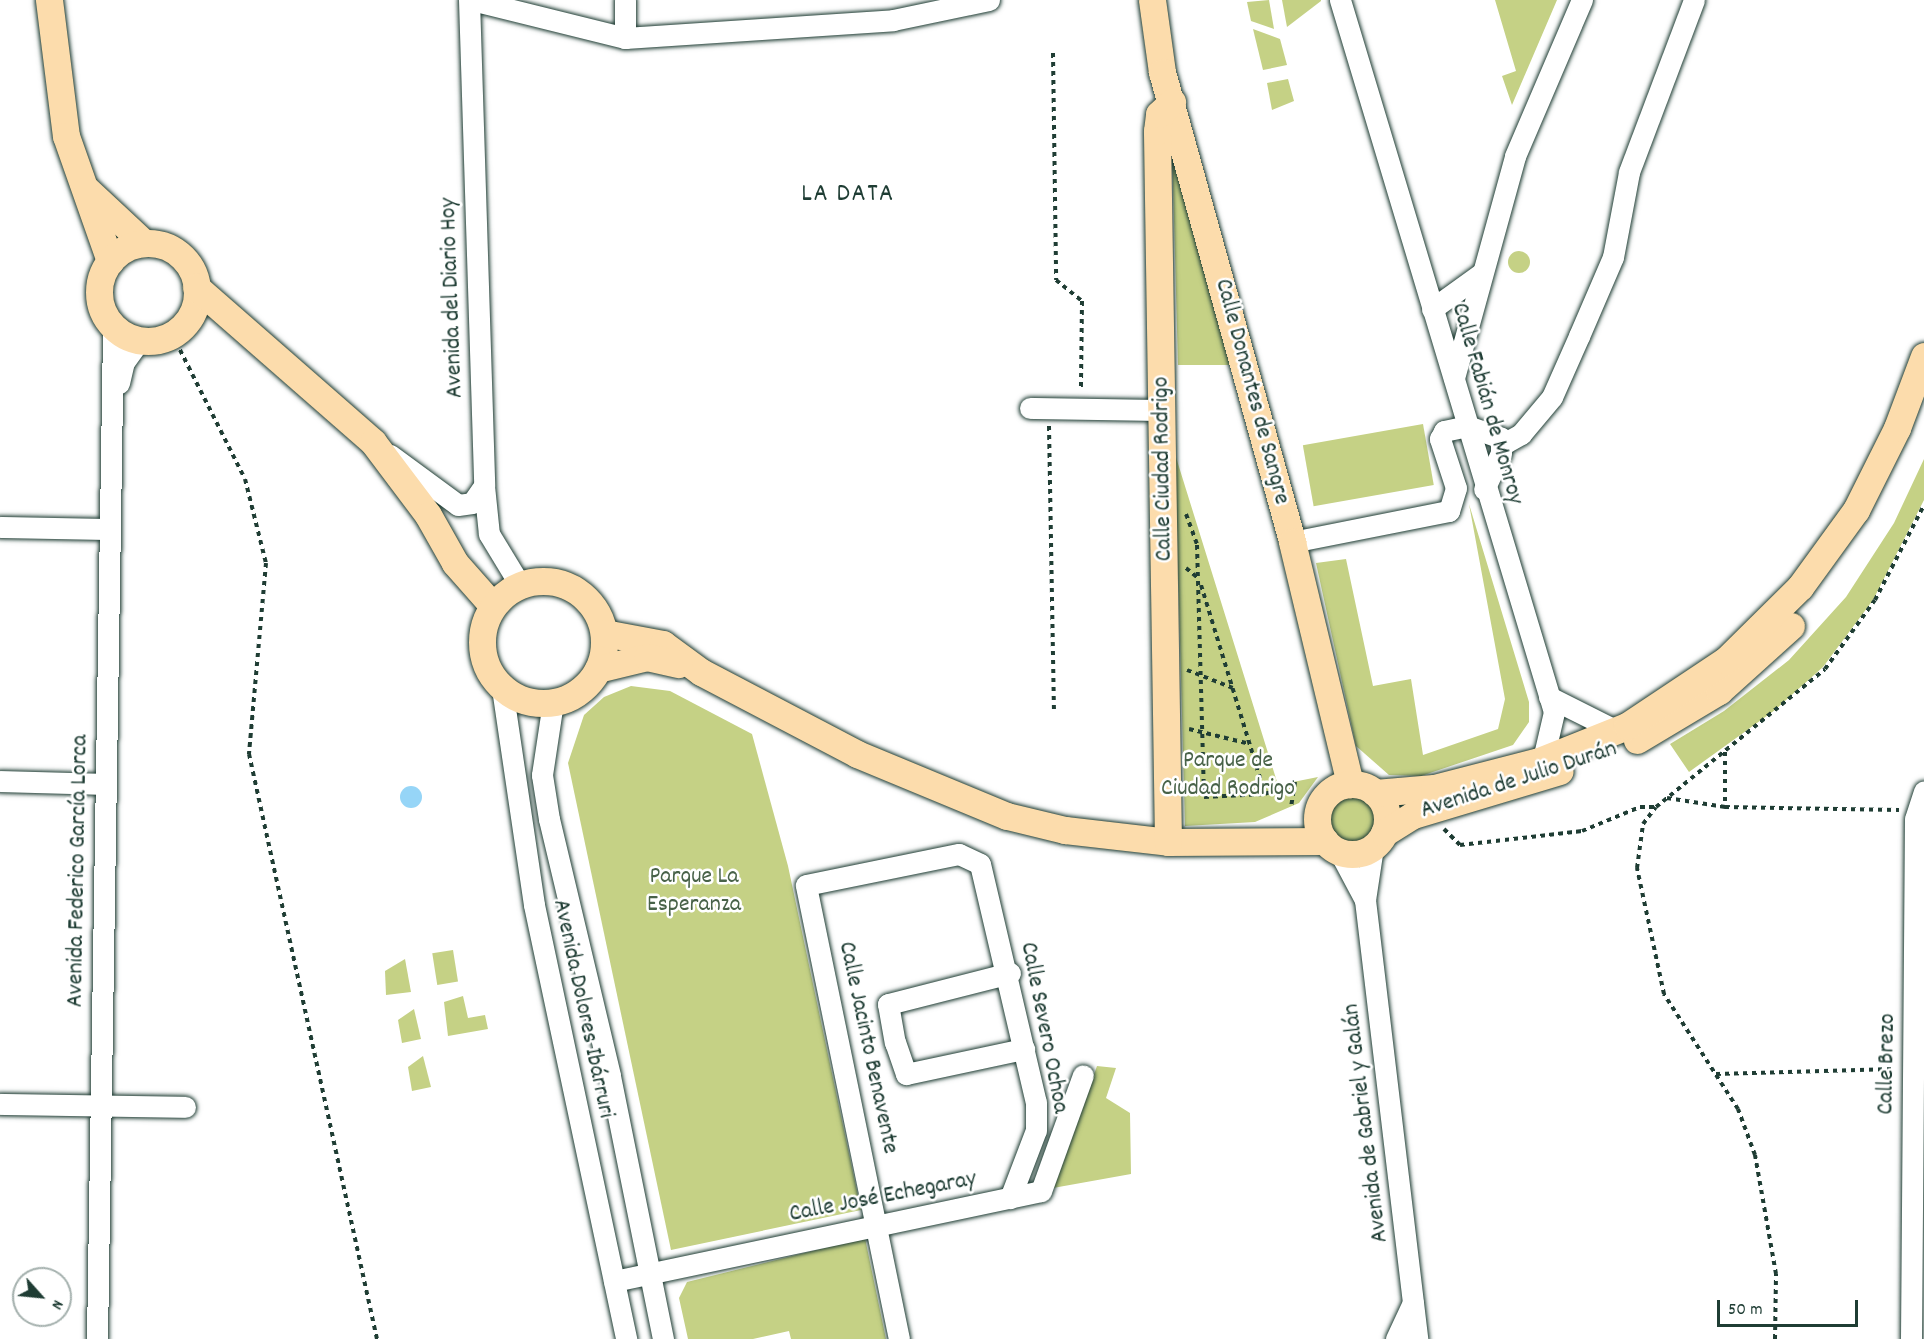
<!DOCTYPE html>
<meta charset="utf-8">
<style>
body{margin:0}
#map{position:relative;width:1924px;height:1339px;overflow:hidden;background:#fff;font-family:Dekko,sans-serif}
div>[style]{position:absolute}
.green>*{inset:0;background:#c5d185;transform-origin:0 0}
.round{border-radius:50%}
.water>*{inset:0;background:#96d5f7}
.path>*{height:4px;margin-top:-2px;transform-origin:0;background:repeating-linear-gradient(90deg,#1f3d34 0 4.5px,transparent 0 9px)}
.roads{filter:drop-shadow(0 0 2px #1f3d34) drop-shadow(0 0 2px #1f3d34)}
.minor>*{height:21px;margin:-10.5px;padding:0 10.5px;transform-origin:10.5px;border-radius:10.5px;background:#fff}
.major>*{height:27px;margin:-13.5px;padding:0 13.5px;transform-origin:13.5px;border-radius:13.5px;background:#fcdcac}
.major>.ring{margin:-13.5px;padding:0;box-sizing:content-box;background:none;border:27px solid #fcdcac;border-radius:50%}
span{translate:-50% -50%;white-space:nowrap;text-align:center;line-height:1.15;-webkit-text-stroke:5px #fff;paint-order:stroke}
.street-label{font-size:24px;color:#1f3d34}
.park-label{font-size:24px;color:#486248}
.neighbourhood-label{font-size:26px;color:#1f3d34;letter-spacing:1.5px}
.north{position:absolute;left:12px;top:1267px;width:60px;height:60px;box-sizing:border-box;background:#fff;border:2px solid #a5b1ae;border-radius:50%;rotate:117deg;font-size:16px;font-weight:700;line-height:24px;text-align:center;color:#1f3d34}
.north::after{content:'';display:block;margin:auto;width:21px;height:27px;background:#1f3d34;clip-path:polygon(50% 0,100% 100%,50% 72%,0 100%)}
.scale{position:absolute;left:1717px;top:1300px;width:141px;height:27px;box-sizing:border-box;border:3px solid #1f3d34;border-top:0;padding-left:8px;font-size:18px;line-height:21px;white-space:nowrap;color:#1f3d34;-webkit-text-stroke:4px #fff;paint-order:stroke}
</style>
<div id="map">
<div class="green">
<i style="clip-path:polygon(1269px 0,1274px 29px,1251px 21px,1247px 2px)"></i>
<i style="clip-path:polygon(1282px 0,1321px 0,1321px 1px,1287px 27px)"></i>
<i style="clip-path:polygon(1495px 0,1557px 0,1512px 105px,1502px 76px,1516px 71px)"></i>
<i style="clip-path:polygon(1253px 29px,1280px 39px,1287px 65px,1263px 70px)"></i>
<i style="clip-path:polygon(1288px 79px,1294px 101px,1272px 110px,1267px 83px)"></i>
<i style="clip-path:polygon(1172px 145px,1236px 365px,1178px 365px)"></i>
<i class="round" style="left:1508px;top:251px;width:22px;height:22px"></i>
<i style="left:1423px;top:424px;width:62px;height:122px;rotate:80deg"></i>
<i style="clip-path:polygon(1175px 454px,1278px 785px,1318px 777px,1299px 803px,1255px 822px,1185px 826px)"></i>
<i style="clip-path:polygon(1924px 459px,1924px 500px,1873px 600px,1823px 667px,1775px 710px,1689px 772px,1670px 744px,1724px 711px,1789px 660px,1846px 597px,1894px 523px)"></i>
<i style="clip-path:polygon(1469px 504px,1529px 702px,1529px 722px,1513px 745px,1421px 776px,1389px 775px,1356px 746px,1316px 563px,1346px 559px,1373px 686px,1411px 679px,1423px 755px,1498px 729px,1505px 699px)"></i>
<i style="clip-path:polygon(631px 686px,670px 691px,752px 734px,788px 866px,861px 1210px,671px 1250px,568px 763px,584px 715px,604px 697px)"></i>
<i class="round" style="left:1323px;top:792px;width:56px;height:56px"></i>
<i style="left:453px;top:950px;width:32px;height:21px;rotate:81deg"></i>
<i style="clip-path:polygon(405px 959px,411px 992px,386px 995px,385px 971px)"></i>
<i style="clip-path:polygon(463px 996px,468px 1018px,485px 1015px,488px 1029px,448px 1036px,444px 1002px)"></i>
<i style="clip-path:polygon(414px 1009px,421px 1039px,402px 1043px,398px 1020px)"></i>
<i style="clip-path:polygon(423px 1056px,431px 1087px,412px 1091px,408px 1067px)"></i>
<i style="clip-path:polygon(1097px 1066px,1116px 1068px,1106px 1098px,1130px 1113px,1131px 1174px,1053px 1188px)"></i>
<i style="clip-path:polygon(865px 1238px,886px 1339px,791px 1339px,789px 1331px,753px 1339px,688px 1339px,679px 1298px,687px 1282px)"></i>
</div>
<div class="water">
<i class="round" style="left:400px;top:786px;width:22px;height:22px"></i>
</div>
<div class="path">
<i style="left:1053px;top:53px;width:227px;rotate:89.2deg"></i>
<i style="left:1056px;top:280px;width:33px;rotate:39deg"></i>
<i style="left:1082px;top:301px;width:88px;rotate:90.7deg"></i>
<i style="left:172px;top:334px;width:162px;rotate:63.3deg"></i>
<i style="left:245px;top:479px;width:87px;rotate:76deg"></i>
<i style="left:266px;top:563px;width:192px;rotate:95.1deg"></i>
<i style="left:249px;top:754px;width:599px;rotate:77.66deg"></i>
<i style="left:1049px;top:426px;width:284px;rotate:89deg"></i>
<i style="left:1186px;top:514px;width:33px;rotate:70deg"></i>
<i style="left:1197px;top:545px;width:252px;rotate:88.4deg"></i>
<i style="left:1204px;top:797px;width:61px;rotate:-2.8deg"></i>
<i style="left:1265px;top:794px;width:32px;rotate:-22deg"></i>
<i style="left:1295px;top:782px;width:26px;rotate:99deg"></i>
<i style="left:1186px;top:568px;width:16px;rotate:40deg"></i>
<i style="left:1201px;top:585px;width:219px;rotate:73deg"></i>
<i style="left:1187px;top:670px;width:49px;rotate:21.4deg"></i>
<i style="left:1189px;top:729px;width:63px;rotate:13.8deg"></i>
<i style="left:1725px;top:752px;width:55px;rotate:90deg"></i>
<i style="left:1725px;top:807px;width:174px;rotate:1deg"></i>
<i style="left:1667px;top:798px;width:59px;rotate:8.8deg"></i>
<i style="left:1444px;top:829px;width:23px;rotate:45deg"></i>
<i style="left:1460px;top:845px;width:123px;rotate:-6.5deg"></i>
<i style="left:1582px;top:831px;width:63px;rotate:-22.5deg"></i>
<i style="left:1640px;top:807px;width:15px"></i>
<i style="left:1716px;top:1074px;width:178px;rotate:-1.6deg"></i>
<i style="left:1775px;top:1339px;width:65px;rotate:-89.1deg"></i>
<i style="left:1776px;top:1274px;width:121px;rotate:-100deg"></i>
<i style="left:1755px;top:1155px;width:49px;rotate:-110.3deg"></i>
<i style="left:1738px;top:1109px;width:137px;rotate:-122.8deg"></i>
<i style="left:1664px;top:994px;width:129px;rotate:-102.1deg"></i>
<i style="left:1637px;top:868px;width:44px;rotate:-82.2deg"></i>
<i style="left:1643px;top:824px;width:21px;rotate:-53deg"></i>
<i style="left:1656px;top:807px;width:218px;rotate:-39.2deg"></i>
<i style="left:1825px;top:669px;width:85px;rotate:-54.1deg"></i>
<i style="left:1875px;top:600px;width:107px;rotate:-62.7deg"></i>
</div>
<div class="roads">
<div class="minor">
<i style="left:469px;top:0;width:486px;rotate:88.2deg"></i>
<i style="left:484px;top:486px;width:48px;rotate:84.1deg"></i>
<i style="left:489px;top:534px;width:60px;rotate:58.7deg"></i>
<i style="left:472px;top:0;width:158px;rotate:13.9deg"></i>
<i style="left:625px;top:38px;width:269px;rotate:-3.8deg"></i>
<i style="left:893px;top:20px;width:98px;rotate:-11.8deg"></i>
<i style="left:625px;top:0;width:38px;rotate:90deg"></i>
<i style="left:1340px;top:0;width:743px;rotate:73.27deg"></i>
<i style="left:1554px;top:712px;width:62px;rotate:103.1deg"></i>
<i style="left:1432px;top:309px;width:62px;rotate:-35.8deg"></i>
<i style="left:1454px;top:378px;width:230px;rotate:-74.6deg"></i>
<i style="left:1515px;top:156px;width:170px;rotate:-66.8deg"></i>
<i style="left:119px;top:383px;width:22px;rotate:-77deg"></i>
<i style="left:124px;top:362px;width:27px;rotate:-54deg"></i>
<i style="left:1030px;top:408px;width:134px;rotate:0.9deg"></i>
<i style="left:1503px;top:444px;width:21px;rotate:-29deg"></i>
<i style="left:1521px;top:434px;width:48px;rotate:-50deg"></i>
<i style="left:1552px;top:397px;width:67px;rotate:-66.1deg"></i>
<i style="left:1579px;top:336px;width:86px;rotate:-66.7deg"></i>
<i style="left:1613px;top:257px;width:86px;rotate:-79.3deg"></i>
<i style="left:1629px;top:172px;width:184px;rotate:-69.3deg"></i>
<i style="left:390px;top:455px;width:84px;rotate:36.3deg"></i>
<i style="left:458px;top:505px;width:14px;rotate:-8deg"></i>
<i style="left:472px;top:503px;width:21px;rotate:-55deg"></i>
<i style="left:0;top:527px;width:109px;rotate:1.1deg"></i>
<i style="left:1292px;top:542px;width:160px;rotate:-11.2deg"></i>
<i style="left:1449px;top:511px;width:24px;rotate:-73deg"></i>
<i style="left:1456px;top:488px;width:52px;rotate:-108.1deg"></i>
<i style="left:1440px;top:439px;width:9px;rotate:-63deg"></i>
<i style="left:1444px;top:431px;width:24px;rotate:-12deg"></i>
<i style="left:1467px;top:426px;width:36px;rotate:19deg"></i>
<i style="left:1501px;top:438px;width:15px;rotate:90deg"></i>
<i style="left:1501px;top:453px;width:40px;rotate:115deg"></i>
<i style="left:502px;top:688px;width:219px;rotate:81.6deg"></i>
<i style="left:534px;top:905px;width:444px;rotate:78deg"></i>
<i style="left:1549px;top:697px;width:74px;rotate:26.6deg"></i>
<i style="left:553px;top:702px;width:74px;rotate:98.6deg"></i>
<i style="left:542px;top:775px;width:45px;rotate:81deg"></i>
<i style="left:549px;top:819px;width:264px;rotate:76.6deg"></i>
<i style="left:610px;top:1076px;width:268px;rotate:78.6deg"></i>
<i style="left:0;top:781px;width:106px;rotate:1.6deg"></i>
<i style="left:1339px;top:851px;width:55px;rotate:62deg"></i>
<i style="left:1365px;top:900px;width:442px;rotate:83.2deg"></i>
<i style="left:1365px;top:900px;width:54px;rotate:-81.4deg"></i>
<i style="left:1010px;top:973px;width:126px;rotate:165.7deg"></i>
<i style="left:888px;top:1004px;width:39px;rotate:80deg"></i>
<i style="left:895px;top:1042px;width:34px;rotate:71deg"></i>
<i style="left:906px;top:1074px;width:121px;rotate:-12deg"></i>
<i style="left:0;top:1104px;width:185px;rotate:0.9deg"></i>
<i style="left:614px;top:1281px;width:436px;rotate:-11.9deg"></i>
<i style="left:1041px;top:1191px;width:123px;rotate:-70.1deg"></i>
<i style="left:97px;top:1339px;width:1012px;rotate:-89.09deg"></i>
<i style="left:899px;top:1339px;width:463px;rotate:-101.6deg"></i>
<i style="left:806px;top:885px;width:156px;rotate:-11.5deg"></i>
<i style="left:959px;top:854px;width:23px;rotate:25deg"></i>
<i style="left:980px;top:864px;width:244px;rotate:76.8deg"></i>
<i style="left:1036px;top:1102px;width:28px;rotate:90deg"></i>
<i style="left:1036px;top:1130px;width:73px;rotate:110.9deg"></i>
<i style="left:1396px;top:1339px;width:40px;rotate:-65deg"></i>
<i style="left:1911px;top:1339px;width:520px;rotate:-89.56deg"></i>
<i style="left:1915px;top:819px;width:29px;rotate:-72deg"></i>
</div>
<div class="major">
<i style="left:49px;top:0;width:137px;rotate:82.9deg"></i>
<i style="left:66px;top:136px;width:133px;rotate:70.6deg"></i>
<i style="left:1152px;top:0;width:73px;rotate:82.1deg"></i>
<i style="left:1162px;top:72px;width:488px;rotate:74.5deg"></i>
<i style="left:1292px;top:542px;width:249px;rotate:76.5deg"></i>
<i style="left:87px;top:190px;width:78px;rotate:42.9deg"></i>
<i class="ring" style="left:99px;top:243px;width:71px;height:71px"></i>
<i style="left:196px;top:287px;width:235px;rotate:41.2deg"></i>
<i style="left:373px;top:442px;width:91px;rotate:53deg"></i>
<i style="left:428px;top:515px;width:55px;rotate:60.6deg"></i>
<i style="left:455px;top:563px;width:57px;rotate:48.5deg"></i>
<i class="ring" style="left:482px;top:581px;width:95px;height:95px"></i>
<i style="left:604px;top:633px;width:60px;rotate:10.6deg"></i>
<i style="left:663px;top:644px;width:47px;rotate:36.4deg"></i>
<i style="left:701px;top:672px;width:176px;rotate:27.7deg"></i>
<i style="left:857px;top:754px;width:162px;rotate:22.5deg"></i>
<i style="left:1007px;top:816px;width:60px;rotate:13.6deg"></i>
<i style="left:1065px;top:830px;width:104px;rotate:6.6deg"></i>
<i style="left:1168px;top:842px;width:157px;rotate:-0.4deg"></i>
<i style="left:598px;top:669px;width:50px;rotate:-13.8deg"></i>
<i style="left:647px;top:657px;width:32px;rotate:13deg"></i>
<i style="left:1637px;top:740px;width:96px;rotate:-30.9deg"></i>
<i style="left:1719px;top:691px;width:97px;rotate:-42.1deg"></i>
<i class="ring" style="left:1317px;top:784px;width:43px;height:43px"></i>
<i style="left:1375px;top:793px;width:59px;rotate:-4.8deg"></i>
<i style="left:1434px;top:788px;width:108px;rotate:-14.4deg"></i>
<i style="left:1539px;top:761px;width:95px;rotate:-21.7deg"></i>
<i style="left:1627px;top:726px;width:119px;rotate:-33.7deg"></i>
<i style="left:1726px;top:660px;width:104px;rotate:-44.6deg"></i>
<i style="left:1800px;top:587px;width:95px;rotate:-54deg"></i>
<i style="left:1856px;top:510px;width:92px;rotate:-63.4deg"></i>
<i style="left:1897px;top:428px;width:77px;rotate:-69.4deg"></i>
<i style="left:1384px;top:833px;width:34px;rotate:-32deg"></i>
<i style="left:1413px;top:815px;width:153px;rotate:-16.7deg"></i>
<i style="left:1168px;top:842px;width:711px;rotate:-90.89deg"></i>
<i style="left:1157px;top:131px;width:17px;rotate:-83deg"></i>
<i style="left:1159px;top:114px;width:18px;rotate:-43deg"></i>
</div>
</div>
<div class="street-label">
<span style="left:453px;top:298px;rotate:-92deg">Avenida del Diario Hoy</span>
<span style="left:1251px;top:392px;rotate:75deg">Calle Donantes de Sangre</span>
<span style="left:1486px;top:404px;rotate:74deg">Calle Fabián de Monroy</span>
<span style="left:1164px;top:469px;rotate:-91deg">Calle Ciudad Rodrigo</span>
<span style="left:1519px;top:781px;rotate:-18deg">Avenida de Julio Durán</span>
<span style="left:79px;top:871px;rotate:-89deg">Avenida Federico García Lorca</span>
<span style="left:582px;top:1009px;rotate:78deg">Avenida Dolores Ibárruri</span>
<span style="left:1043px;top:1028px;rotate:79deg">Calle Severo Ochoa</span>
<span style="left:867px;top:1048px;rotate:78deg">Calle Jacinto Benavente</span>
<span style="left:1888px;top:1064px;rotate:-89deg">Calle Brezo</span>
<span style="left:1367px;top:1123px;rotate:-97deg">Avenida de Gabriel y Galán</span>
<span style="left:883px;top:1198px;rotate:-11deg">Calle José Echegaray</span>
</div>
<div class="park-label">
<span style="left:1228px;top:776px">Parque de<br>Ciudad Rodrigo</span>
<span style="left:694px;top:892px">Parque La<br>Esperanza</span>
</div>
<div class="neighbourhood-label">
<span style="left:848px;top:195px">LA DATA</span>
</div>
<div class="north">N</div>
<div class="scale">50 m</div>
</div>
